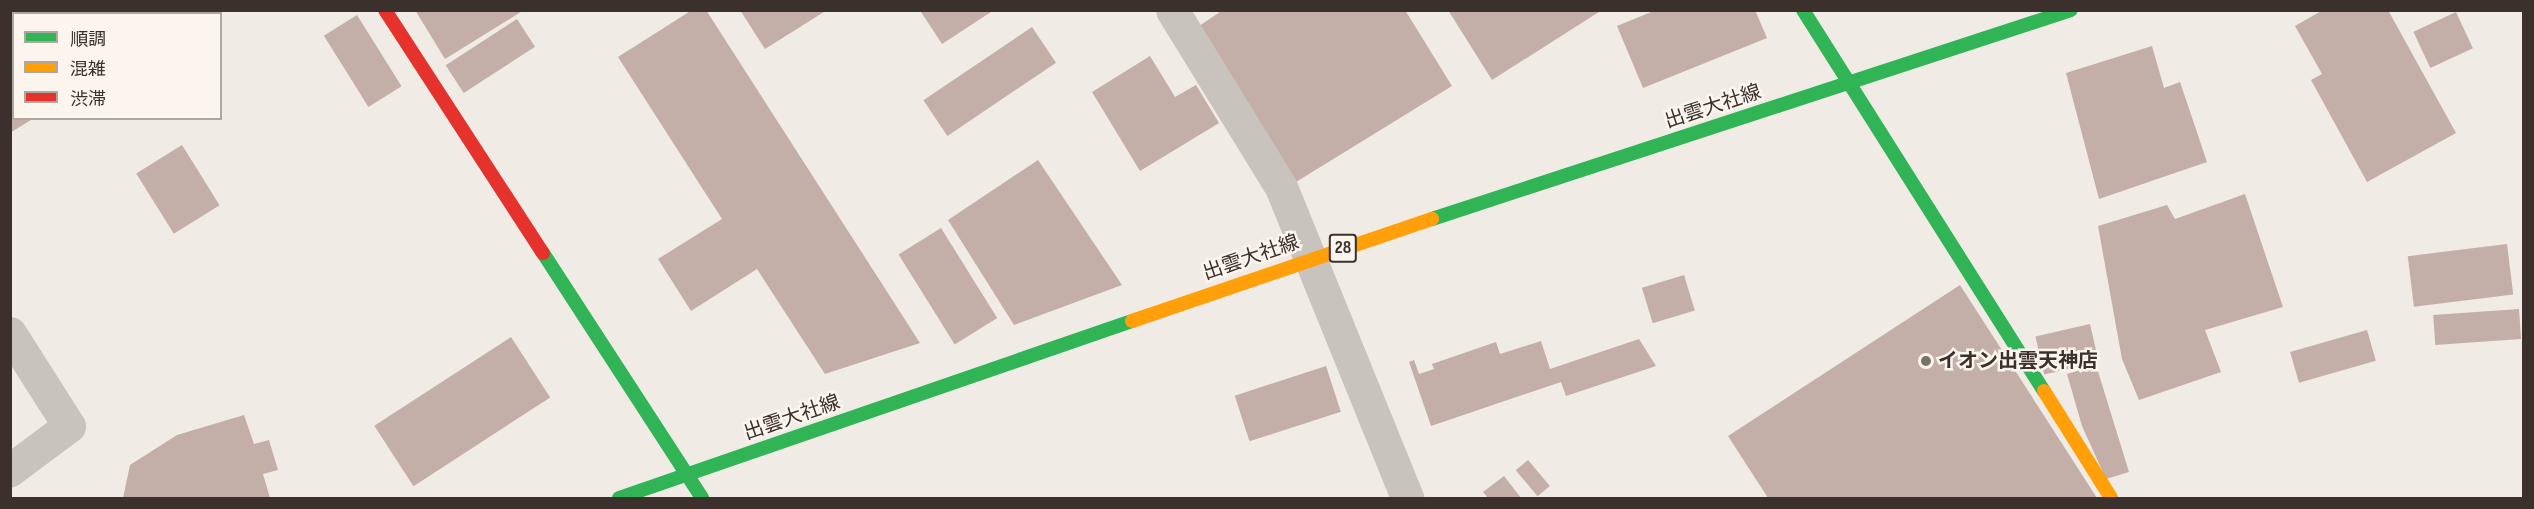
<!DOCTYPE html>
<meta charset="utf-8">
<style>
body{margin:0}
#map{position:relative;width:2534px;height:509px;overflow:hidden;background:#f0ebe5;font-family:"Sofia Sans Condensed","Noto Sans JP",sans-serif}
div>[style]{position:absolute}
.building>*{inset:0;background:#c3afa7;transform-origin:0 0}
.street>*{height:33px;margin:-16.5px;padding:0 16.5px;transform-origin:16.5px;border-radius:16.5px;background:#c9c3be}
.fast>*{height:14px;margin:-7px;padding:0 7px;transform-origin:7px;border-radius:7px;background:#30b455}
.slow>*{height:14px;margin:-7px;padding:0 7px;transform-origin:7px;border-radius:7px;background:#ff9f0a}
.jam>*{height:14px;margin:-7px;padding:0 7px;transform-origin:7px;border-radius:7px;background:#e5322d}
.dots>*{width:16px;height:16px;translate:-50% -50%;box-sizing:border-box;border:3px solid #fbf5ee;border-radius:50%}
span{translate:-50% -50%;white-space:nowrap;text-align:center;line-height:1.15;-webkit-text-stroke:5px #fbf5ee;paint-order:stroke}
.shield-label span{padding:2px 4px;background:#fbf5ee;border:2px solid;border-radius:4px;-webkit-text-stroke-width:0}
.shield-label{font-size:18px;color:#3b302b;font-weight:700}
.street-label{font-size:20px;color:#3b302b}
.poi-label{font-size:20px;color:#3b302b;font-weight:700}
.left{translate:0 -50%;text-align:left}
.frame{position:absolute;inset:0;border:12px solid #3b302b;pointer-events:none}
.legend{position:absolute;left:12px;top:12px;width:210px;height:108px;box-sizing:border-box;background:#fbf5ee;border:2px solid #aea6a0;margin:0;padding:8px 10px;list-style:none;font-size:18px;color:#3b302b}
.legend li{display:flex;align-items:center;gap:12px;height:30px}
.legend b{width:30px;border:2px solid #aea6a0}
</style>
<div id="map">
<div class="building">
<i style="clip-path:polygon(415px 10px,524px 10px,445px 59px)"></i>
<i style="clip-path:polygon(692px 10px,706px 10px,920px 343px,825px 374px,757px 269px,691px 311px,658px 259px,722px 219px,618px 57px)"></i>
<i style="clip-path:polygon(740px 10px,827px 10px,765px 49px)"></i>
<i style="clip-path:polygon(923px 10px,994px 10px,942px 44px,921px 12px)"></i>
<i style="clip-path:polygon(1223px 10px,1405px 10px,1452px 86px,1296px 182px,1199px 26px)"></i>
<i style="clip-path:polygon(1448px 10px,1602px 10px,1492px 80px)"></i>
<i style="clip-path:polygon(1656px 10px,1755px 10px,1767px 38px,1643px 88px,1617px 26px)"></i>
<i style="clip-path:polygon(2323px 10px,2388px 10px,2456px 133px,2367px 182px,2311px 80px,2322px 74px,2295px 26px)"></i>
<i style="left:2456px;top:12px;width:40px;height:47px;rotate:65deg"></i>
<i style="left:357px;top:15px;width:84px;height:39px;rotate:58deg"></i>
<i style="left:517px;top:19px;width:33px;height:85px;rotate:57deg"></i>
<i style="left:1032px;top:27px;width:43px;height:131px;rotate:56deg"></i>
<i style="clip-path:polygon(10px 28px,14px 118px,34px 118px,10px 133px)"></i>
<i style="clip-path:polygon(2152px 46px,2164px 88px,2180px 82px,2207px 162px,2099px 199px,2066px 73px)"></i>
<i style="clip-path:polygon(1150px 56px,1175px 97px,1196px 85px,1219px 123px,1140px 171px,1092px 92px)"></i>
<i style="left:182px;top:145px;width:71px;height:54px;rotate:58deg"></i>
<i style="clip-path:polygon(1038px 160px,1122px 285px,1014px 325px,948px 220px)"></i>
<i style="clip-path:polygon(2245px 194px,2283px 307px,2205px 330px,2221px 372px,2139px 400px,2122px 359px,2098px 226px,2167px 205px,2175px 219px)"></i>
<i style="left:941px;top:228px;width:106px;height:50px;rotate:58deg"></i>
<i style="left:2507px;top:244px;width:51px;height:100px;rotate:83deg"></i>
<i style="left:1684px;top:275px;width:37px;height:44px;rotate:73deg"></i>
<i style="clip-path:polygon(1960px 285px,2097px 498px,1768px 498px,1728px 436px)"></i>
<i style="left:2519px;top:309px;width:30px;height:86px;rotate:86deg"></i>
<i style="left:2090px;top:324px;width:39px;height:56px;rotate:77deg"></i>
<i style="left:2367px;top:330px;width:32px;height:80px;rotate:74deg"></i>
<i style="left:511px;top:337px;width:72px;height:163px;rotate:57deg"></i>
<i style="clip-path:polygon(1639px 339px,1656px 366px,1566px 396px,1561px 382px,1431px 426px,1409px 362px,1414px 360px,1419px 374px,1434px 369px,1432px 364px,1496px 342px,1500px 354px,1541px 341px,1550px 369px)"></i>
<i style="clip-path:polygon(2096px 365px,2129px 472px,2106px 479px,2082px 426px,2067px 374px)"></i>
<i style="left:1326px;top:366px;width:48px;height:96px;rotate:72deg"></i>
<i style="clip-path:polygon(244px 415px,254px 444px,269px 440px,278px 470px,263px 474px,270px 498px,123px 498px,130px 465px,177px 435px)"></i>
<i style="left:1528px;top:460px;width:34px;height:16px;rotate:50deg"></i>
<i style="clip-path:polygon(1504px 476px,1521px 498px,1488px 498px,1483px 492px)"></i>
</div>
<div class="street">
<i style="left:1172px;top:10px;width:208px;rotate:58.4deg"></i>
<i style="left:1281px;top:187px;width:336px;rotate:67.9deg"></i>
<i style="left:10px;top:333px;width:110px;rotate:57.6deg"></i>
<i style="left:69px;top:426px;width:74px;rotate:143.3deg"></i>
</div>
<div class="fast">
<i style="left:1803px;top:10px;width:451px;rotate:57.7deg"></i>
<i style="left:1432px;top:219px;width:672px;rotate:-18.11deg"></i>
<i style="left:543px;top:253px;width:292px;rotate:57deg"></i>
<i style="left:619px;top:498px;width:543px;rotate:-19.04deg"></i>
</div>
<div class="slow">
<i style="left:1132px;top:321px;width:317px;rotate:-18.8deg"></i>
<i style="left:2044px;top:391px;width:126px;rotate:57.9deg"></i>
</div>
<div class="jam">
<i style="left:385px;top:10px;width:290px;rotate:57deg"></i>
</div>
<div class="dots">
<i style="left:1926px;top:361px;background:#7a716c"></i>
</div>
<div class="shield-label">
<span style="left:1343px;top:248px">28</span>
</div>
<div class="street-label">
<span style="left:1713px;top:107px;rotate:-18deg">出雲大社線</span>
<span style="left:1251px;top:258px;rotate:-19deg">出雲大社線</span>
<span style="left:792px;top:418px;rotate:-19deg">出雲大社線</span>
</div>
<div class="poi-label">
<span class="left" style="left:1938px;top:361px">イオン出雲天神店</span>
</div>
<div class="frame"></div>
<ul class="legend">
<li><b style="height:8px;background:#30b455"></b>順調</li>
<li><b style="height:8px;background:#ff9f0a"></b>混雑</li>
<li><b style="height:8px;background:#e5322d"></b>渋滞</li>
</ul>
</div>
